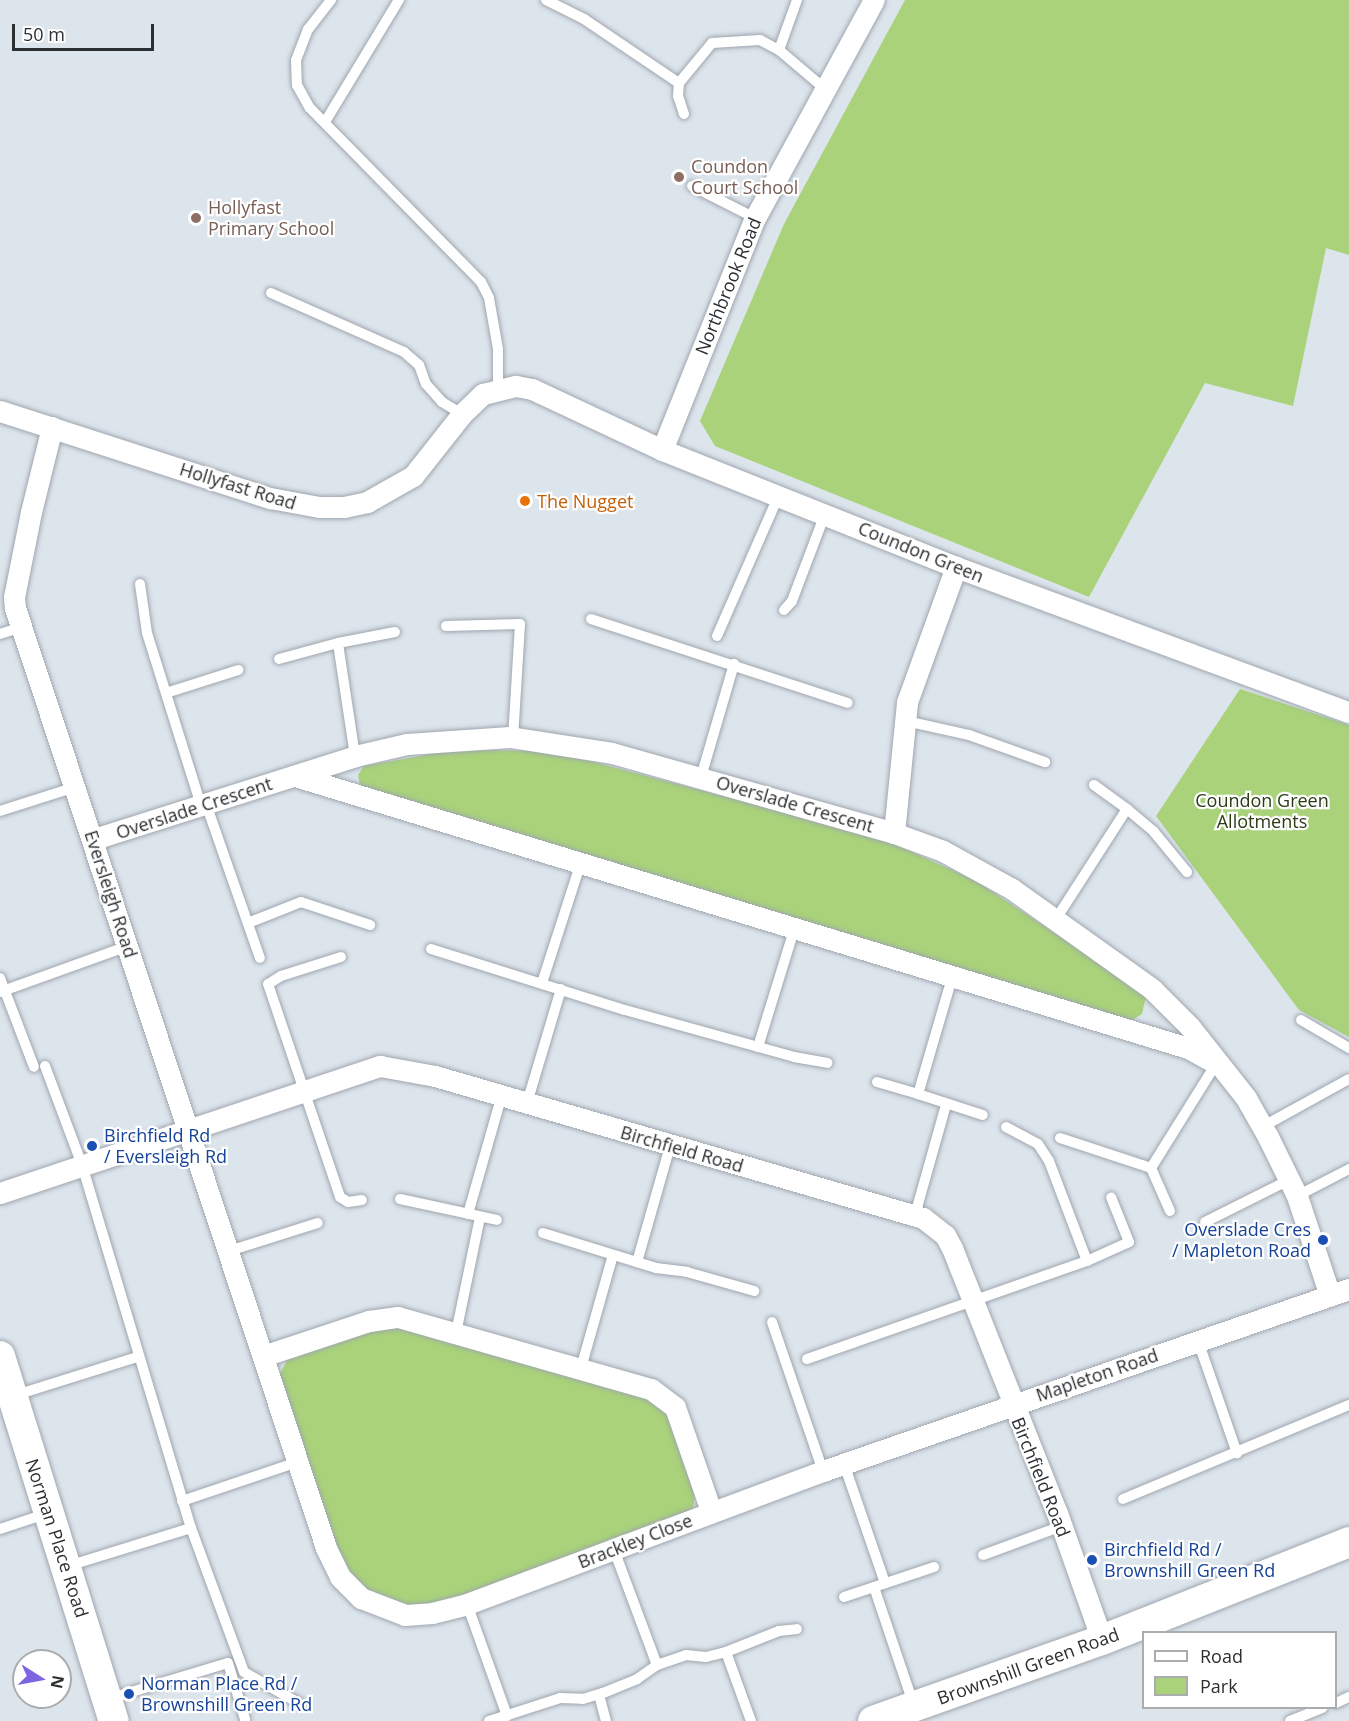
<!DOCTYPE html>
<style>
body{margin:0}
#map{position:relative;width:1349px;height:1721px;overflow:hidden;background:#dce4ec;font-family:"Open Sans",sans-serif}
div>[style]{position:absolute}
.green>*{inset:0;background:#a9d27a}
.roads{filter:drop-shadow(0 0 2px #9fa6ae) drop-shadow(0 0 2px #9fa6ae)}
.lane>*{height:10px;margin:-5px;padding:0 5px;transform-origin:5px;border-radius:5px;background:#fff}
.street>*{height:21px;margin:-10.5px;padding:0 10.5px;transform-origin:10.5px;border-radius:10.5px;background:#fff}
.secondary>*{height:30px;margin:-15px;padding:0 15px;transform-origin:15px;border-radius:15px;background:#fff}
.dots>*{width:16px;height:16px;translate:-50% -50%;box-sizing:border-box;border:3px solid #fff;border-radius:50%}
span{translate:-50% -50%;white-space:nowrap;text-align:center;line-height:1.15;-webkit-text-stroke:4.5px #fff;paint-order:stroke}
.education-label{font-size:18px;color:#785e54}
.left{translate:0 -50%;text-align:left}
.street-label{font-size:18px;color:#2c2f32}
.food-label{font-size:18px;color:#c56008}
.park-label{font-size:18px;color:#2b3c16}
.transit-label{font-size:18px;color:#164399}
.right{translate:-100% -50%;text-align:right}
.legend{position:absolute;left:1142px;top:1631px;width:195px;height:78px;box-sizing:border-box;background:#fff;border:2px solid #abacad;margin:0;padding:8px 10px;list-style:none;font-size:18px;color:#2c2f32}
.legend li{display:flex;align-items:center;gap:12px;height:30px}
.legend b{width:30px;border:2px solid #abacad}
.north{position:absolute;left:12px;top:1649px;width:60px;height:60px;box-sizing:border-box;background:#fff;border:2px solid #abacad;border-radius:50%;rotate:101deg;font-size:16px;font-weight:700;line-height:24px;text-align:center;color:#2c2f32}
.north::after{content:'';display:block;margin:auto;width:21px;height:27px;background:#7e65e0;clip-path:polygon(50% 0,100% 100%,50% 72%,0 100%)}
.scale{position:absolute;left:12px;top:24px;width:142px;height:27px;box-sizing:border-box;border:3px solid #2c2f32;border-top:0;padding-left:8px;font-size:18px;line-height:21px;white-space:nowrap;color:#2c2f32;-webkit-text-stroke:4px #fff;paint-order:stroke}
</style>
<div id="map">
<div class="green">
<i style="clip-path:polygon(905px 0,1349px 0,1349px 255px,1326px 248px,1293px 406px,1205px 383px,1089px 597px,715px 446px,700px 421px,784px 224px)"></i>
<i style="clip-path:polygon(1240px 689px,1349px 725px,1349px 1037px,1299px 1010px,1156px 816px)"></i>
<i style="clip-path:polygon(454px 750px,552px 751px,881px 838px,976px 881px,1114px 972px,1146px 996px,1142px 1014px,1129px 1022px,360px 786px,358px 775px,364px 766px)"></i>
<i style="clip-path:polygon(389px 1325px,648px 1397px,666px 1409px,695px 1495px,693px 1509px,443px 1604px,421px 1608px,376px 1599px,343px 1569px,279px 1376px,287px 1360px)"></i>
</div>
<div class="roads">
<div class="lane">
<i style="left:331px;top:0;width:37px;rotate:128deg"></i>
<i style="left:308px;top:29px;width:33px;rotate:111deg"></i>
<i style="left:296px;top:60px;width:25px;rotate:88deg"></i>
<i style="left:297px;top:85px;width:26px;rotate:61deg"></i>
<i style="left:310px;top:108px;width:244px;rotate:45.5deg"></i>
<i style="left:481px;top:282px;width:18px;rotate:63deg"></i>
<i style="left:489px;top:298px;width:52px;rotate:80deg"></i>
<i style="left:498px;top:349px;width:39px;rotate:90deg"></i>
<i style="left:546px;top:0;width:42px;rotate:26.6deg"></i>
<i style="left:584px;top:19px;width:115px;rotate:34deg"></i>
<i style="left:779px;top:50px;width:53px;rotate:-70.2deg"></i>
<i style="left:684px;top:114px;width:19px;rotate:-108deg"></i>
<i style="left:678px;top:96px;width:13px;rotate:-86deg"></i>
<i style="left:679px;top:83px;width:52px;rotate:-50.5deg"></i>
<i style="left:712px;top:43px;width:48px;rotate:-3.6deg"></i>
<i style="left:760px;top:40px;width:21px;rotate:28deg"></i>
<i style="left:779px;top:50px;width:60px;rotate:40.3deg"></i>
<i style="left:325px;top:122px;width:143px;rotate:-58.8deg"></i>
<i style="left:692px;top:186px;width:71px;rotate:26.9deg"></i>
<i style="left:271px;top:293px;width:145px;rotate:23.9deg"></i>
<i style="left:404px;top:352px;width:20px;rotate:41deg"></i>
<i style="left:419px;top:365px;width:20px;rotate:70deg"></i>
<i style="left:426px;top:384px;width:24px;rotate:48deg"></i>
<i style="left:442px;top:402px;width:23px;rotate:31deg"></i>
<i style="left:140px;top:584px;width:49px;rotate:81.9deg"></i>
<i style="left:147px;top:633px;width:180px;rotate:72.6deg"></i>
<i style="left:784px;top:610px;width:12px;rotate:-48deg"></i>
<i style="left:792px;top:601px;width:93px;rotate:-69.2deg"></i>
<i style="left:591px;top:619px;width:270px;rotate:18.1deg"></i>
<i style="left:446px;top:626px;width:74px;rotate:-1.5deg"></i>
<i style="left:520px;top:624px;width:113px;rotate:93.5deg"></i>
<i style="left:0;top:634px;width:22px;rotate:-18deg"></i>
<i style="left:717px;top:636px;width:154px;rotate:-66.3deg"></i>
<i style="left:279px;top:659px;width:61px;rotate:-15.2deg"></i>
<i style="left:166px;top:693px;width:76px;rotate:-17.7deg"></i>
<i style="left:906px;top:721px;width:65px;rotate:12.5deg"></i>
<i style="left:969px;top:735px;width:81px;rotate:19.6deg"></i>
<i style="left:355px;top:756px;width:114px;rotate:-98.6deg"></i>
<i style="left:338px;top:643px;width:58px;rotate:-10.9deg"></i>
<i style="left:701px;top:777px;width:118px;rotate:-73.7deg"></i>
<i style="left:206px;top:804px;width:163px;rotate:70.7deg"></i>
<i style="left:1127px;top:809px;width:35px;rotate:40deg"></i>
<i style="left:1154px;top:832px;width:52px;rotate:50.5deg"></i>
<i style="left:0;top:811px;width:79px;rotate:-17.7deg"></i>
<i style="left:1056px;top:919px;width:131px;rotate:-57.2deg"></i>
<i style="left:1127px;top:809px;width:41px;rotate:-144deg"></i>
<i style="left:248px;top:923px;width:57px;rotate:-21.6deg"></i>
<i style="left:301px;top:902px;width:73px;rotate:18.4deg"></i>
<i style="left:431px;top:949px;width:203px;rotate:17.5deg"></i>
<i style="left:625px;top:1010px;width:175px;rotate:15.5deg"></i>
<i style="left:794px;top:1057px;width:34px;rotate:10deg"></i>
<i style="left:341px;top:957px;width:63px;rotate:162.4deg"></i>
<i style="left:281px;top:976px;width:15px;rotate:148deg"></i>
<i style="left:268px;top:984px;width:225px;rotate:71.3deg"></i>
<i style="left:340px;top:1197px;width:9px;rotate:32deg"></i>
<i style="left:348px;top:1202px;width:14px;rotate:-8deg"></i>
<i style="left:0;top:978px;width:95px;rotate:69.1deg"></i>
<i style="left:952px;top:978px;width:121px;rotate:106.3deg"></i>
<i style="left:918px;top:1094px;width:68px;rotate:17.9deg"></i>
<i style="left:542px;top:983px;width:124px;rotate:-72.1deg"></i>
<i style="left:0;top:992px;width:136px;rotate:-19.8deg"></i>
<i style="left:1301px;top:1020px;width:56px;rotate:30.3deg"></i>
<i style="left:758px;top:1047px;width:122px;rotate:-72.9deg"></i>
<i style="left:45px;top:1066px;width:106px;rotate:69.5deg"></i>
<i style="left:82px;top:1165px;width:379px;rotate:73.3deg"></i>
<i style="left:191px;top:1528px;width:153px;rotate:69.8deg"></i>
<i style="left:244px;top:1672px;width:64px;rotate:29.7deg"></i>
<i style="left:877px;top:1082px;width:43px;rotate:16.3deg"></i>
<i style="left:527px;top:1103px;width:119px;rotate:-73.4deg"></i>
<i style="left:1006px;top:1127px;width:36px;rotate:28deg"></i>
<i style="left:1038px;top:1144px;width:20px;rotate:57deg"></i>
<i style="left:1049px;top:1161px;width:107px;rotate:69.2deg"></i>
<i style="left:1262px;top:1127px;width:99px;rotate:-28.9deg"></i>
<i style="left:1060px;top:1138px;width:96px;rotate:18.2deg"></i>
<i style="left:1297px;top:1196px;width:59px;rotate:-27.4deg"></i>
<i style="left:400px;top:1199px;width:99px;rotate:12.2deg"></i>
<i style="left:1170px;top:1211px;width:47px;rotate:-113.8deg"></i>
<i style="left:1151px;top:1168px;width:123px;rotate:-58deg"></i>
<i style="left:468px;top:1214px;width:124px;rotate:-74.1deg"></i>
<i style="left:915px;top:1215px;width:114px;rotate:-74.3deg"></i>
<i style="left:1205px;top:1222px;width:94px;rotate:-26.6deg"></i>
<i style="left:543px;top:1233px;width:118px;rotate:17.2deg"></i>
<i style="left:656px;top:1268px;width:31px;rotate:7deg"></i>
<i style="left:687px;top:1272px;width:70px;rotate:15.8deg"></i>
<i style="left:229px;top:1251px;width:93px;rotate:-17.5deg"></i>
<i style="left:637px;top:1262px;width:121px;rotate:-74.1deg"></i>
<i style="left:772px;top:1322px;width:157px;rotate:71.1deg"></i>
<i style="left:456px;top:1333px;width:118px;rotate:-78.3deg"></i>
<i style="left:1198px;top:1341px;width:119px;rotate:70.8deg"></i>
<i style="left:807px;top:1359px;width:297px;rotate:-19.3deg"></i>
<i style="left:1087px;top:1261px;width:46px;rotate:-24.3deg"></i>
<i style="left:1129px;top:1242px;width:48px;rotate:-111.8deg"></i>
<i style="left:581px;top:1368px;width:117px;rotate:-74.2deg"></i>
<i style="left:16px;top:1395px;width:127px;rotate:-17.4deg"></i>
<i style="left:844px;top:1464px;width:126px;rotate:71deg"></i>
<i style="left:1123px;top:1499px;width:245px;rotate:-22.6deg"></i>
<i style="left:182px;top:1501px;width:122px;rotate:-18.6deg"></i>
<i style="left:0;top:1529px;width:51px;rotate:-18.4deg"></i>
<i style="left:983px;top:1555px;width:84px;rotate:-20.2deg"></i>
<i style="left:68px;top:1566px;width:129px;rotate:-17.2deg"></i>
<i style="left:874px;top:1587px;width:126px;rotate:71.4deg"></i>
<i style="left:844px;top:1597px;width:95px;rotate:-18.4deg"></i>
<i style="left:467px;top:1604px;width:119px;rotate:70.3deg"></i>
<i style="left:726px;top:1652px;width:73px;rotate:70.1deg"></i>
<i style="left:657px;top:1665px;width:31px;rotate:-19deg"></i>
<i style="left:686px;top:1655px;width:20px;rotate:6deg"></i>
<i style="left:706px;top:1657px;width:21px;rotate:-14deg"></i>
<i style="left:726px;top:1652px;width:57px;rotate:-21.6deg"></i>
<i style="left:779px;top:1631px;width:18px;rotate:-6deg"></i>
<i style="left:599px;top:1695px;width:27px;rotate:75deg"></i>
<i style="left:108px;top:1699px;width:125px;rotate:-16.7deg"></i>
<i style="left:228px;top:1663px;width:59px;rotate:73.1deg"></i>
<i style="left:1336px;top:1703px;width:14px;rotate:-25deg"></i>
<i style="left:489px;top:1721px;width:75px;rotate:-17.9deg"></i>
<i style="left:560px;top:1698px;width:23px;rotate:2deg"></i>
<i style="left:583px;top:1699px;width:21px;rotate:-17deg"></i>
<i style="left:603px;top:1693px;width:37px;rotate:-22deg"></i>
<i style="left:637px;top:1679px;width:24px;rotate:-35deg"></i>
<i style="left:657px;top:1665px;width:123px;rotate:-110.5deg"></i>
<i style="left:1290px;top:1721px;width:35px;rotate:-22deg"></i>
</div>
<div class="street">
<i style="left:0;top:411px;width:284px;rotate:17.9deg"></i>
<i style="left:270px;top:498px;width:50px;rotate:10.4deg"></i>
<i style="left:319px;top:507px;width:25px"></i>
<i style="left:344px;top:507px;width:24px;rotate:-12deg"></i>
<i style="left:367px;top:502px;width:53px;rotate:-29.5deg"></i>
<i style="left:413px;top:476px;width:79px;rotate:-51.7deg"></i>
<i style="left:462px;top:414px;width:29px;rotate:-44deg"></i>
<i style="left:483px;top:394px;width:34px;rotate:-14deg"></i>
<i style="left:516px;top:386px;width:16px;rotate:11deg"></i>
<i style="left:532px;top:389px;width:144px;rotate:25.1deg"></i>
<i style="left:662px;top:450px;width:316px;rotate:21.7deg"></i>
<i style="left:956px;top:567px;width:419px;rotate:20.3deg"></i>
<i style="left:52px;top:427px;width:88px;rotate:103.9deg"></i>
<i style="left:31px;top:512px;width:87px;rotate:101.3deg"></i>
<i style="left:14px;top:597px;width:11px;rotate:85deg"></i>
<i style="left:15px;top:608px;width:990px;rotate:71.69deg"></i>
<i style="left:326px;top:1548px;width:32px;rotate:64deg"></i>
<i style="left:340px;top:1577px;width:30px;rotate:45deg"></i>
<i style="left:361px;top:1598px;width:47px;rotate:21.1deg"></i>
<i style="left:405px;top:1615px;width:27px;rotate:-4deg"></i>
<i style="left:432px;top:1613px;width:36px;rotate:-14deg"></i>
<i style="left:467px;top:1604px;width:380px;rotate:-20.5deg"></i>
<i style="left:823px;top:1471px;width:557px;rotate:-19.09deg"></i>
<i style="left:662px;top:450px;width:250px;rotate:-68.2deg"></i>
<i style="left:755px;top:218px;width:248px;rotate:-61.4deg"></i>
<i style="left:295px;top:776px;width:934px;rotate:16.94deg"></i>
<i style="left:1188px;top:1048px;width:29px;rotate:29deg"></i>
<i style="left:894px;top:833px;width:132px;rotate:-84.3deg"></i>
<i style="left:907px;top:702px;width:144px;rotate:-70.1deg"></i>
<i style="left:94px;top:839px;width:274px;rotate:-17.6deg"></i>
<i style="left:355px;top:756px;width:53px;rotate:-13deg"></i>
<i style="left:407px;top:744px;width:103px;rotate:-3.9deg"></i>
<i style="left:510px;top:737px;width:103px;rotate:8.9deg"></i>
<i style="left:612px;top:753px;width:293px;rotate:15.8deg"></i>
<i style="left:894px;top:833px;width:52px;rotate:20.2deg"></i>
<i style="left:943px;top:851px;width:79px;rotate:28.8deg"></i>
<i style="left:1012px;top:889px;width:172px;rotate:35.5deg"></i>
<i style="left:1152px;top:989px;width:54px;rotate:45deg"></i>
<i style="left:1190px;top:1027px;width:90px;rotate:51.7deg"></i>
<i style="left:1246px;top:1098px;width:45px;rotate:60.6deg"></i>
<i style="left:1268px;top:1137px;width:66px;rotate:63.8deg"></i>
<i style="left:1297px;top:1196px;width:105px;rotate:71.7deg"></i>
<i style="left:0;top:1193px;width:401px;rotate:-18.5deg"></i>
<i style="left:380px;top:1066px;width:56px;rotate:10.3deg"></i>
<i style="left:435px;top:1076px;width:508px;rotate:16.22deg"></i>
<i style="left:923px;top:1218px;width:28px;rotate:38deg"></i>
<i style="left:945px;top:1235px;width:15px;rotate:62deg"></i>
<i style="left:952px;top:1248px;width:285px;rotate:68.4deg"></i>
<i style="left:1057px;top:1513px;width:135px;rotate:70.5deg"></i>
<i style="left:263px;top:1356px;width:112px;rotate:-18.3deg"></i>
<i style="left:369px;top:1321px;width:29px;rotate:-8deg"></i>
<i style="left:398px;top:1317px;width:263px;rotate:15.9deg"></i>
<i style="left:651px;top:1389px;width:30px;rotate:37deg"></i>
<i style="left:675px;top:1407px;width:110px;rotate:70.9deg"></i>
</div>
<div class="secondary">
<i style="left:0;top:1356px;width:382px;rotate:72.7deg"></i>
<i style="left:873px;top:1721px;width:243px;rotate:-19.5deg"></i>
<i style="left:1102px;top:1640px;width:266px;rotate:-21.6deg"></i>
</div>
</div>
<div class="dots">
<i style="left:679px;top:177px;background:#8d6e63"></i>
<i style="left:196px;top:218px;background:#8d6e63"></i>
<i style="left:525px;top:501px;background:#e8710a"></i>
<i style="left:92px;top:1146px;background:#1a4fb4"></i>
<i style="left:1323px;top:1240px;background:#1a4fb4"></i>
<i style="left:1092px;top:1560px;background:#1a4fb4"></i>
<i style="left:129px;top:1694px;background:#1a4fb4"></i>
</div>
<div class="education-label">
<span class="left" style="left:691px;top:177px">Coundon<br>Court School</span>
<span class="left" style="left:208px;top:218px">Hollyfast<br>Primary School</span>
</div>
<div class="street-label">
<span style="left:728px;top:286px;rotate:-68deg">Northbrook Road</span>
<span style="left:238px;top:486px;rotate:17deg">Hollyfast Road</span>
<span style="left:921px;top:552px;rotate:22deg">Coundon Green</span>
<span style="left:795px;top:804px;rotate:16deg">Overslade Crescent</span>
<span style="left:194px;top:808px;rotate:-18deg">Overslade Crescent</span>
<span style="left:111px;top:894px;rotate:72deg">Eversleigh Road</span>
<span style="left:682px;top:1149px;rotate:16deg">Birchfield Road</span>
<span style="left:1097px;top:1375px;rotate:-19deg">Mapleton Road</span>
<span style="left:1041px;top:1477px;rotate:68deg">Birchfield Road</span>
<span style="left:57px;top:1538px;rotate:72deg">Norman Place Road</span>
<span style="left:635px;top:1541px;rotate:-21deg">Brackley Close</span>
<span style="left:1028px;top:1666px;rotate:-20deg">Brownshill Green Road</span>
</div>
<div class="food-label">
<span class="left" style="left:537px;top:501px">The Nugget</span>
</div>
<div class="park-label">
<span style="left:1262px;top:811px">Coundon Green<br>Allotments</span>
</div>
<div class="transit-label">
<span class="left" style="left:104px;top:1146px">Birchfield Rd<br>/ Eversleigh Rd</span>
<span class="right" style="left:1311px;top:1240px">Overslade Cres<br>/ Mapleton Road</span>
<span class="left" style="left:1104px;top:1560px">Birchfield Rd /<br>Brownshill Green Rd</span>
<span class="left" style="left:141px;top:1694px">Norman Place Rd /<br>Brownshill Green Rd</span>
</div>
<ul class="legend">
<li><b style="height:8px;background:#fff"></b>Road</li>
<li><b style="height:16px;background:#a9d27a"></b>Park</li>
</ul>
<div class="north">N</div>
<div class="scale">50 m</div>
</div>
